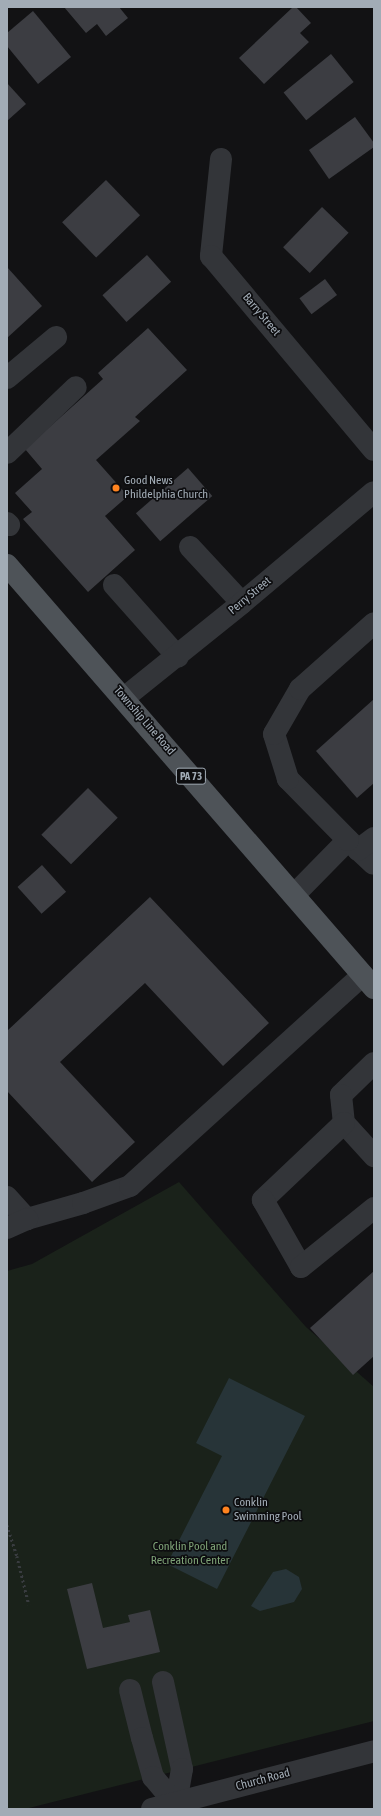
<!DOCTYPE html>
<style>
body{margin:0}
#map{position:relative;width:381px;height:1816px;overflow:hidden;background:#121214;font-family:"Asap Condensed",sans-serif}
div>[style]{position:absolute}
.green>*{inset:0;background:#1a221a}
.water>*{inset:0;background:#273438}
.building>*{inset:0;background:#3c3d42;transform-origin:0 0}
.path>*{height:2.5px;margin-top:-1.25px;transform-origin:0;background:repeating-linear-gradient(90deg,#393c40 0 2px,transparent 0 5px)}
.minor>*{height:22px;margin:-11px;padding:0 11px;transform-origin:11px;border-radius:11px;background:#333539}
.major>*{height:22px;margin:-11px;padding:0 11px;transform-origin:11px;border-radius:11px;background:#4e5358}
.dots>*{width:11px;height:11px;translate:-50% -50%;box-sizing:border-box;border:2px solid #0d0d0f;border-radius:50%}
span{translate:-50% -50%;white-space:nowrap;text-align:center;line-height:1.15;-webkit-text-stroke:3.5px #0d0d0f;paint-order:stroke}
.shield-label span{padding:1px 3px;background:#0d0d0f;border:1px solid;border-radius:3px;-webkit-text-stroke-width:0}
.shield-label{font-size:11px;color:#a2acb6;font-weight:700}
.street-label{font-size:12px;color:#a2acb6}
.poi-label{font-size:12px;color:#a2acb6}
.left{translate:0 -50%;text-align:left}
.park-label{font-size:12px;color:#7ea277}
.frame{position:absolute;inset:0;border:8px solid #a2acb6;pointer-events:none}
</style>
<div id="map">
<div class="green">
<i style="clip-path:polygon(179px 1182px,306px 1327px,374px 1387px,374px 1721px,25px 1809px,7px 1809px,7px 1271px,32px 1264px)"></i>
</div>
<div class="water">
<i style="clip-path:polygon(229px 1378px,305px 1416px,217px 1589px,167px 1564px,222px 1456px,196px 1443px)"></i>
<i style="clip-path:polygon(286px 1569px,299px 1577px,302px 1589px,294px 1602px,260px 1611px,251px 1606px,273px 1572px)"></i>
</div>
<div class="building">
<i style="clip-path:polygon(64px 7px,119px 7px,128px 18px,106px 36px,97px 24px,86px 33px)"></i>
<i style="clip-path:polygon(293px 7px,296px 7px,311px 23px,300px 33px,309px 42px,264px 84px,239px 58px)"></i>
<i style="clip-path:polygon(33px 11px,71px 57px,38px 84px,7px 46px,7px 33px)"></i>
<i style="left:331px;top:54px;width:36px;height:61px;rotate:51deg"></i>
<i style="clip-path:polygon(7px 83px,26px 104px,7px 121px)"></i>
<i style="clip-path:polygon(355px 117px,374px 143px,374px 147px,329px 179px,309px 150px)"></i>
<i style="left:106px;top:180px;width:49px;height:61px;rotate:46deg"></i>
<i style="left:322px;top:207px;width:37px;height:56px;rotate:44deg"></i>
<i style="left:147px;top:255px;width:36px;height:60px;rotate:48deg"></i>
<i style="clip-path:polygon(7px 267px,42px 306px,7px 338px)"></i>
<i style="left:325px;top:279px;width:20px;height:32px;rotate:53deg"></i>
<i style="clip-path:polygon(148px 328px,187px 370px,135px 417px,140px 421px,96px 460px,128px 496px,105px 516px,135px 550px,88px 592px,23px 519px,32px 512px,15px 493px,42px 469px,25px 449px,103px 379px,98px 373px)"></i>
<i style="left:188px;top:468px;width:37px;height:69px;rotate:49deg"></i>
<i style="clip-path:polygon(374px 699px,374px 783px,357px 798px,316px 751px)"></i>
<i style="left:88px;top:788px;width:42px;height:66px;rotate:45deg"></i>
<i style="left:42px;top:865px;width:36px;height:33px;rotate:48deg"></i>
<i style="clip-path:polygon(150px 897px,269px 1023px,223px 1066px,145px 983px,60px 1062px,135px 1142px,92px 1182px,7px 1091px,7px 1031px)"></i>
<i style="clip-path:polygon(374px 1271px,374px 1356px,353px 1375px,310px 1328px)"></i>
<i style="clip-path:polygon(92px 1583px,103px 1628px,130px 1622px,128px 1615px,150px 1610px,160px 1652px,87px 1669px,67px 1589px)"></i>
</div>
<div class="path">
<i style="left:7px;top:1525px;width:33px;rotate:72deg"></i>
<i style="left:17px;top:1556px;width:50px;rotate:76.2deg"></i>
</div>
<div class="minor">
<i style="left:221px;top:159px;width:98px;rotate:95.9deg"></i>
<i style="left:211px;top:256px;width:253px;rotate:50deg"></i>
<i style="left:7px;top:378px;width:64px;rotate:-39.9deg"></i>
<i style="left:7px;top:453px;width:95px;rotate:-43.7deg"></i>
<i style="left:7px;top:523px;width:3px;rotate:45deg"></i>
<i style="left:190px;top:547px;width:76px;rotate:47.1deg"></i>
<i style="left:114px;top:585px;width:96px;rotate:48.4deg"></i>
<i style="left:124px;top:698px;width:151px;rotate:-38.8deg"></i>
<i style="left:242px;top:603px;width:172px;rotate:-40.1deg"></i>
<i style="left:348px;top:840px;width:35px;rotate:43deg"></i>
<i style="left:358px;top:850px;width:20px;rotate:-37deg"></i>
<i style="left:294px;top:895px;width:77px;rotate:-45.5deg"></i>
<i style="left:348px;top:840px;width:86px;rotate:-134.5deg"></i>
<i style="left:288px;top:779px;width:47px;rotate:-107.3deg"></i>
<i style="left:274px;top:734px;width:52px;rotate:-60deg"></i>
<i style="left:300px;top:689px;width:99px;rotate:-41.7deg"></i>
<i style="left:374px;top:1063px;width:46px;rotate:135.9deg"></i>
<i style="left:341px;top:1095px;width:28px;rotate:84deg"></i>
<i style="left:344px;top:1123px;width:45px;rotate:47.7deg"></i>
<i style="left:344px;top:1123px;width:112px;rotate:136.5deg"></i>
<i style="left:263px;top:1200px;width:77px;rotate:60.4deg"></i>
<i style="left:301px;top:1267px;width:94px;rotate:-38.9deg"></i>
<i style="left:7px;top:1197px;width:30px;rotate:48deg"></i>
<i style="left:27px;top:1219px;width:58px;rotate:-15.9deg"></i>
<i style="left:83px;top:1203px;width:50px;rotate:-19.9deg"></i>
<i style="left:130px;top:1186px;width:314px;rotate:-42.2deg"></i>
<i style="left:7px;top:1228px;width:22px;rotate:-24deg"></i>
<i style="left:163px;top:1682px;width:89px;rotate:77.7deg"></i>
<i style="left:182px;top:1769px;width:36px;rotate:100deg"></i>
<i style="left:176px;top:1804px;width:5px;rotate:79deg"></i>
<i style="left:130px;top:1690px;width:49px;rotate:76deg"></i>
<i style="left:142px;top:1738px;width:41px;rotate:74.2deg"></i>
<i style="left:153px;top:1777px;width:35px;rotate:50deg"></i>
<i style="left:152px;top:1809px;width:229px;rotate:-14.6deg"></i>
</div>
<div class="major">
<i style="left:7px;top:565px;width:560px;rotate:49.05deg"></i>
</div>
<div class="dots">
<i style="left:116px;top:488px;background:#ff831f"></i>
<i style="left:226px;top:1510px;background:#ff831f"></i>
</div>
<div class="shield-label">
<span style="left:191px;top:776px">PA 73</span>
</div>
<div class="street-label">
<span style="left:261px;top:315px;rotate:50deg">Barry Street</span>
<span style="left:250px;top:596px;rotate:-40deg">Perry Street</span>
<span style="left:144px;top:721px;rotate:49deg">Township Line Road</span>
<span style="left:263px;top:1780px;rotate:-15deg">Church Road</span>
</div>
<div class="poi-label">
<span class="left" style="left:124px;top:488px">Good News<br>Phildelphia Church</span>
<span class="left" style="left:234px;top:1510px">Conklin<br>Swimming Pool</span>
</div>
<div class="park-label">
<span style="left:190px;top:1554px">Conklin Pool and<br>Recreation Center</span>
</div>
<div class="frame"></div>
</div>
